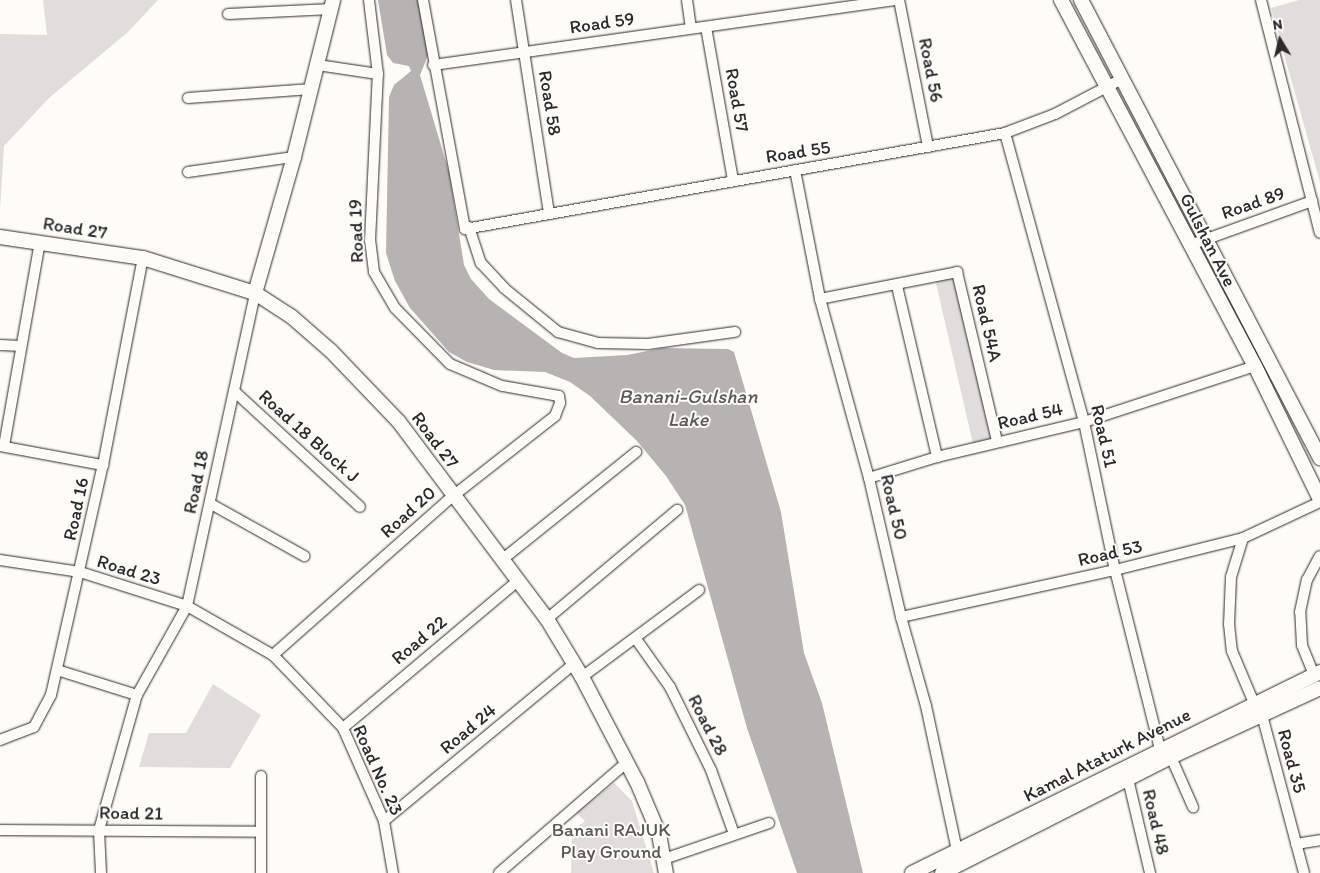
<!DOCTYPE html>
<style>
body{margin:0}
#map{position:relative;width:1320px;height:873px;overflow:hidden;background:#fdfcf7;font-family:Itim,sans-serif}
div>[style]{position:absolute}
.green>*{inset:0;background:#dfdeda;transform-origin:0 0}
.water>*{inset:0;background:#b5b4b1}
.roads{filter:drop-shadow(0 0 1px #2b2b2b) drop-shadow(0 0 1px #2b2b2b)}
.street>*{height:10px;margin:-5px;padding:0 5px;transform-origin:5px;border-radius:5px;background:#fdfcf7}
.secondary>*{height:14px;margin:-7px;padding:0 7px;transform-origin:7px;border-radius:7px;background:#fdfcf7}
span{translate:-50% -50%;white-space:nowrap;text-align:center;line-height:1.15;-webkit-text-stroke:4px #fdfcf7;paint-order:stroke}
.street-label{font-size:19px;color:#2b2b2b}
.park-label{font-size:19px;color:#585857}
.water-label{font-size:20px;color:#5b5b5a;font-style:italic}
.north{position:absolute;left:1255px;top:15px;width:50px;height:50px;-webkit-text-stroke:4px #fdfcf7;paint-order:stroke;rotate:351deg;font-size:14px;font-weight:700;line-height:20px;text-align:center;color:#2b2b2b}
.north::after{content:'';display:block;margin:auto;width:18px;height:22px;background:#2b2b2b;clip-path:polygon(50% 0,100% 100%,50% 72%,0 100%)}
</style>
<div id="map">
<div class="green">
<i style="clip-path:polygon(43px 0,158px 0,128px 32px,49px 98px,4px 146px,0 210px,0 34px,47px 35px)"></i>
<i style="clip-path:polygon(1299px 0,1320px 0,1320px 182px,1271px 8px)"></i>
<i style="left:957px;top:272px;width:174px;height:23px;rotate:77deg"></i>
<i style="clip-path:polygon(213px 684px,261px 715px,230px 768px,139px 767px,149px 733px,186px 733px)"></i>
<i style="clip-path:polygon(614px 783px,632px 801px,654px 873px,571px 873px,572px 832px,585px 821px,576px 813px)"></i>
</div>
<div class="water">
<i style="clip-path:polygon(378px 0,419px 0,429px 53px,420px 75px,449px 172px,464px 265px,471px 279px,489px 299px,562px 353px,574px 358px,627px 355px,663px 348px,728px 349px,734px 352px,781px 512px,804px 653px,822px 703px,863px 873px,797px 873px,747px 728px,685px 505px,666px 476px,637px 441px,590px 396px,570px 382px,545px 372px,494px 370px,467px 362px,449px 352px,410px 308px,395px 281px,386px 253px,389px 97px,394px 85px,411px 71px,409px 66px,393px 63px,387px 55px)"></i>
</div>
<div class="roads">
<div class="street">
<i style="left:369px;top:0;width:75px;rotate:83.1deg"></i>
<i style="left:423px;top:0;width:233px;rotate:79.6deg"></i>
<i style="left:465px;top:229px;width:548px;rotate:-10.08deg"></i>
<i style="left:1005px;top:133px;width:53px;rotate:-20.8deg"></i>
<i style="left:1055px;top:114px;width:76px;rotate:-27.6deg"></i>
<i style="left:516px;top:0;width:215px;rotate:81.2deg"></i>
<i style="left:687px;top:0;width:28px;rotate:82deg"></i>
<i style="left:899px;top:0;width:150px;rotate:78.8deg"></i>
<i style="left:1261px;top:0;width:240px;rotate:75.8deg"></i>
<i style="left:228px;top:14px;width:104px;rotate:-2.8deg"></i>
<i style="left:706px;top:27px;width:155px;rotate:80deg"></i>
<i style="left:433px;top:65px;width:467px;rotate:-8deg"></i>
<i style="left:188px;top:98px;width:124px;rotate:-4.2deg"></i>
<i style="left:1005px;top:133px;width:300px;rotate:74.7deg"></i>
<i style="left:1084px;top:422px;width:151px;rotate:78.2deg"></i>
<i style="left:1115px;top:570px;width:185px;rotate:75.9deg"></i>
<i style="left:795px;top:170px;width:131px;rotate:79deg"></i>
<i style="left:820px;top:299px;width:186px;rotate:74.7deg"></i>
<i style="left:869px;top:478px;width:143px;rotate:77deg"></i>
<i style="left:901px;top:617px;width:92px;rotate:74.3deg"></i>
<i style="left:926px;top:706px;width:148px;rotate:77.9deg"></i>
<i style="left:188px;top:172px;width:107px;rotate:-8.1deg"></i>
<i style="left:469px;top:227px;width:38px;rotate:72deg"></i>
<i style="left:481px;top:263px;width:34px;rotate:47deg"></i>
<i style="left:504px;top:288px;width:70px;rotate:39.2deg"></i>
<i style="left:558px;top:332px;width:41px;rotate:15.4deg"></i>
<i style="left:598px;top:343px;width:50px;rotate:1.1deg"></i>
<i style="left:648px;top:344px;width:88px;rotate:-7.9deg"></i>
<i style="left:1190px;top:245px;width:130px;rotate:-19.8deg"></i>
<i style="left:897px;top:286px;width:176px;rotate:76.8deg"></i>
<i style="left:820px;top:299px;width:140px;rotate:-11.1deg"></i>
<i style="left:957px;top:272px;width:174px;rotate:76.7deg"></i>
<i style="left:0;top:345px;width:21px;rotate:3deg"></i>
<i style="left:234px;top:391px;width:171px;rotate:42.6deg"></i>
<i style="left:0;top:446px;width:105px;rotate:10.5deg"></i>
<i style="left:4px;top:446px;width:207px;rotate:-80deg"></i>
<i style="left:869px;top:478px;width:71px;rotate:-17.2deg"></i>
<i style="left:937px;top:457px;width:151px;rotate:-13.4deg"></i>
<i style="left:1084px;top:422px;width:180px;rotate:-18.1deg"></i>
<i style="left:211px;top:504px;width:107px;rotate:29.2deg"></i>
<i style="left:1243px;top:538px;width:41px;rotate:107.1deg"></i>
<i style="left:1231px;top:577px;width:47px;rotate:92.4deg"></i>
<i style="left:1229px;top:624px;width:27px;rotate:84deg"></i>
<i style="left:1232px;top:651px;width:56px;rotate:67.1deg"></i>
<i style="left:503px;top:559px;width:171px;rotate:-38.8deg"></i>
<i style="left:0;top:560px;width:81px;rotate:8.5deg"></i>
<i style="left:80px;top:572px;width:112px;rotate:17.6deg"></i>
<i style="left:187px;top:606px;width:99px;rotate:29.7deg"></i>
<i style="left:273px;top:655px;width:101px;rotate:46.2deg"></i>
<i style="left:343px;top:728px;width:102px;rotate:66.2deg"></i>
<i style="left:384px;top:821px;width:53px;rotate:80.2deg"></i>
<i style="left:901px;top:617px;width:219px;rotate:-12.4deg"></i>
<i style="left:1115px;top:570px;width:132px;rotate:-14deg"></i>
<i style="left:1243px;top:538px;width:85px;rotate:-25.1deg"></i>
<i style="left:547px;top:619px;width:170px;rotate:-40deg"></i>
<i style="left:636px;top:639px;width:59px;rotate:54.7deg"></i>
<i style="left:670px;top:687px;width:93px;rotate:63.7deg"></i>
<i style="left:711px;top:770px;width:68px;rotate:70.2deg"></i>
<i style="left:273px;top:655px;width:240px;rotate:-41.5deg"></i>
<i style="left:453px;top:496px;width:130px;rotate:-38.1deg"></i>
<i style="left:555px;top:416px;width:14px;rotate:-69deg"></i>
<i style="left:560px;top:403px;width:7px;rotate:-98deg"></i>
<i style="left:559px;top:396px;width:58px;rotate:-170deg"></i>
<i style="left:502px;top:386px;width:56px;rotate:-157.1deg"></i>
<i style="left:450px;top:364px;width:78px;rotate:-134.5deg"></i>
<i style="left:395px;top:308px;width:42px;rotate:-120.3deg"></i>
<i style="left:374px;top:272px;width:31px;rotate:-97deg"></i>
<i style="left:370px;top:241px;width:167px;rotate:-87.3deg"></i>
<i style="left:378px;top:74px;width:61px;rotate:-171.5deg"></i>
<i style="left:57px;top:670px;width:84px;rotate:17.4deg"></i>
<i style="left:1314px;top:675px;width:32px;rotate:-112deg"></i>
<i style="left:1302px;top:645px;width:33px;rotate:-93deg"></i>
<i style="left:1300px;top:612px;width:33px;rotate:-78deg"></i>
<i style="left:1307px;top:580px;width:27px;rotate:-62deg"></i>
<i style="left:582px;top:677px;width:146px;rotate:-36.6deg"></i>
<i style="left:1262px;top:715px;width:163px;rotate:75.1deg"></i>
<i style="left:343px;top:728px;width:230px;rotate:-40.1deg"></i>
<i style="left:0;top:740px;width:36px;rotate:-21deg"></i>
<i style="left:34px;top:727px;width:36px;rotate:-62deg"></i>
<i style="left:51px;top:695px;width:236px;rotate:-77.3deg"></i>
<i style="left:103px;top:465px;width:211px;rotate:-79.1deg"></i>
<i style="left:1171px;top:757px;width:55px;rotate:66.3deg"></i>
<i style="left:261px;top:776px;width:97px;rotate:90deg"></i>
<i style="left:1128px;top:779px;width:97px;rotate:76.8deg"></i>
<i style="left:384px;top:821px;width:246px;rotate:-39.6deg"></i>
<i style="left:0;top:830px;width:261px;rotate:0.4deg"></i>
<i style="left:1296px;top:844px;width:24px;rotate:-9deg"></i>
<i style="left:664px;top:859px;width:111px;rotate:-18.9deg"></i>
<i style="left:101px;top:873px;width:43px;rotate:-92.7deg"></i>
<i style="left:99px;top:830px;width:140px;rotate:-74.3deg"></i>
<i style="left:137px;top:695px;width:102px;rotate:-60.7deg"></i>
<i style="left:187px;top:606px;width:320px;rotate:-77.7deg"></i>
<i style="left:499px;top:873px;width:169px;rotate:-40.9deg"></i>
</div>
<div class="secondary">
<i style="left:1061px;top:0;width:414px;rotate:62.1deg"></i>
<i style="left:1255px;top:366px;width:148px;rotate:64deg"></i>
<i style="left:1081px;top:0;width:517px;rotate:62.44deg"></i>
<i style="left:0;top:237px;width:145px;rotate:8.4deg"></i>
<i style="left:143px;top:258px;width:117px;rotate:17.4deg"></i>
<i style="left:255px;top:293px;width:44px;rotate:33deg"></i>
<i style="left:292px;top:317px;width:52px;rotate:41.1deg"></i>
<i style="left:331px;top:351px;width:98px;rotate:46.2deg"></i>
<i style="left:399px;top:422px;width:246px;rotate:53.1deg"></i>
<i style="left:547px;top:619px;width:68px;rotate:58.9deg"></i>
<i style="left:582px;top:677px;width:119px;rotate:62.4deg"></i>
<i style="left:637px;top:782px;width:56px;rotate:67.1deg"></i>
<i style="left:659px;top:834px;width:40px;rotate:80deg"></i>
<i style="left:255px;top:293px;width:141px;rotate:-74deg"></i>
<i style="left:294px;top:157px;width:162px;rotate:-76deg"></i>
<i style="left:912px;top:873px;width:455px;rotate:-26.2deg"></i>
<i style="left:942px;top:873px;width:257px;rotate:-26.9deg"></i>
<i style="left:1171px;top:757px;width:164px;rotate:-24.8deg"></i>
</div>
</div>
<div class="street-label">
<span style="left:602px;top:23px;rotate:-8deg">Road 59</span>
<span style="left:931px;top:70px;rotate:79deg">Road 56</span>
<span style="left:737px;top:100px;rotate:80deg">Road 57</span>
<span style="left:550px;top:103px;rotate:81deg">Road 58</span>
<span style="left:798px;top:152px;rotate:-9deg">Road 55</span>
<span style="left:1253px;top:203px;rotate:-19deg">Road 89</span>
<span style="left:75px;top:228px;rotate:9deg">Road 27</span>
<span style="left:356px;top:231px;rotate:-92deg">Road 19</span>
<span style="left:1208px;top:240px;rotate:63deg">Gulshan Ave</span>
<span style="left:987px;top:323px;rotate:77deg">Road 54A</span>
<span style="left:1030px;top:416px;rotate:-13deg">Road 54</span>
<span style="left:309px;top:436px;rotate:42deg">Road 18 Block J</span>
<span style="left:1104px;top:436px;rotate:77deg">Road 51</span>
<span style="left:435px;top:440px;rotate:53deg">Road 27</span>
<span style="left:196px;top:482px;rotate:-78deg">Road 18</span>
<span style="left:894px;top:507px;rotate:77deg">Road 50</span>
<span style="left:76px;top:509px;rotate:-78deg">Road 16</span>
<span style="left:408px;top:512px;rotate:-42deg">Road 20</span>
<span style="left:1110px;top:553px;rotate:-13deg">Road 53</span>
<span style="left:129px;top:570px;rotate:17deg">Road 23</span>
<span style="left:419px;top:640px;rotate:-40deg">Road 22</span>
<span style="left:708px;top:725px;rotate:63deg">Road 28</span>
<span style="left:468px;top:729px;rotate:-40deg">Road 24</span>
<span style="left:1107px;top:755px;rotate:-27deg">Kamal Ataturk Avenue</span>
<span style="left:1292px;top:761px;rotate:75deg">Road 35</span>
<span style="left:378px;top:770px;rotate:66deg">Road No. 23</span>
<span style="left:131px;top:813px;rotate:1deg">Road 21</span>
<span style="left:1156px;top:822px;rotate:77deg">Road 48</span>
</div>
<div class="park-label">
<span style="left:611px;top:841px">Banani RAJUK<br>Play Ground</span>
</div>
<div class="water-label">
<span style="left:688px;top:408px">Banani-Gulshan<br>Lake</span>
</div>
<div class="north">N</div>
</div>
